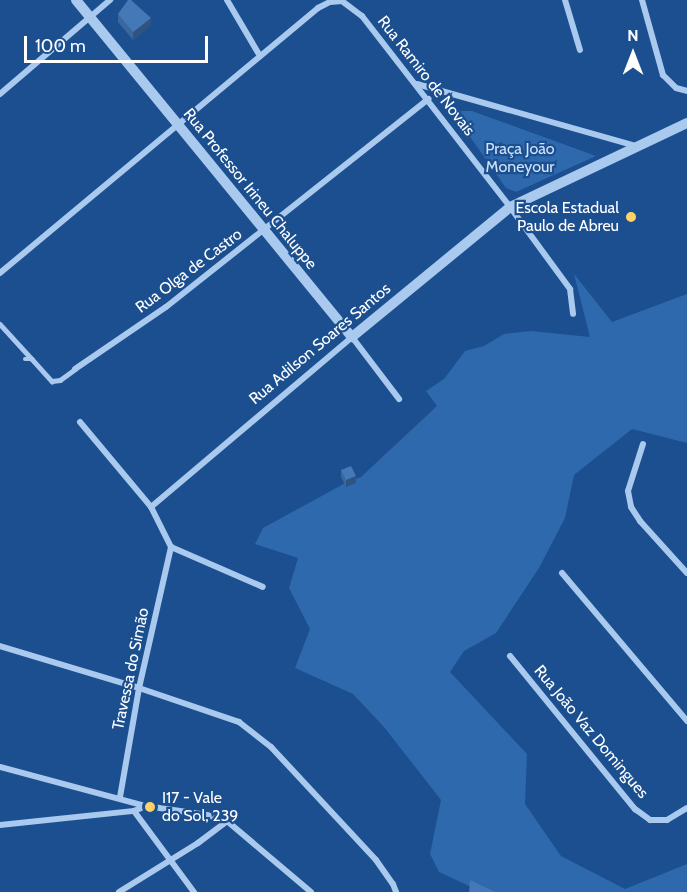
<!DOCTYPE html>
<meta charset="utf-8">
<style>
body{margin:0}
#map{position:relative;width:687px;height:892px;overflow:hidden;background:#1b4f8f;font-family:Cabin,sans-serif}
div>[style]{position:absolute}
.green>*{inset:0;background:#2e69ad}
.service>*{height:4.5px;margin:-2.25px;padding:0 2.25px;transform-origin:2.25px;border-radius:2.25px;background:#a9c9ee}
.minor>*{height:6px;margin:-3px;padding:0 3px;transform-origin:3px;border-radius:3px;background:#a9c9ee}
.tertiary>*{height:10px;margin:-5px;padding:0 5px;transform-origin:5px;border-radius:5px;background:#a9c9ee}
.wall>*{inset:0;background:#3a679d}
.shaded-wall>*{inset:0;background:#305480}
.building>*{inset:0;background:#4478b7}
.dots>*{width:16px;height:16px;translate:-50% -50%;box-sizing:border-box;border:3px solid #1b4f8f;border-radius:50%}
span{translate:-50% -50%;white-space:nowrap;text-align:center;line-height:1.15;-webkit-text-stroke:4.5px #1b4f8f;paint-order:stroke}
.street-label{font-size:16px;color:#fff}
.park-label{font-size:16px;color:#cfe3fa}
.poi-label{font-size:16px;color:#fff}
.right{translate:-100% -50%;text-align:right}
.left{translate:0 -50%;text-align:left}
.north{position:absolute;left:603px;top:24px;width:60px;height:60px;-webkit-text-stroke:4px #1b4f8f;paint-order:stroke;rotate:0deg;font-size:16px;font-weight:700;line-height:24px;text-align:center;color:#fff}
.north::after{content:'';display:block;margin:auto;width:21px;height:27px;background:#fff;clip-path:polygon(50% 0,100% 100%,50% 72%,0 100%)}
.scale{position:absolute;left:24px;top:36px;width:184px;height:27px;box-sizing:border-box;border:3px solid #fff;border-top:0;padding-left:8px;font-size:18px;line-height:21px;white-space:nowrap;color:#fff;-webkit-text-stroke:4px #1b4f8f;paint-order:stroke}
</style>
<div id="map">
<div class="green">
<i style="clip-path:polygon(459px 111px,472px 111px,596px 156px,516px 192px,506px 188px,461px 124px)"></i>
<i style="clip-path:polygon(574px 274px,612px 322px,687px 294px,687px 443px,632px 429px,574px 475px,565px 518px,539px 568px,496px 633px,464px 651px,450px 672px,527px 754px,525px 804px,561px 856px,625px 889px,687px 864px,687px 892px,482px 892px,439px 872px,430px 854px,441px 800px,384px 727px,353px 694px,295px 668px,310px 629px,289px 588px,298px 558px,255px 544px,263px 528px,349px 481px,361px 477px,437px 406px,426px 391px,444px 379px,465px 351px,484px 346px,504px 334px,531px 331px,590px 337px)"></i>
</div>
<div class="service">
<i style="left:0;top:324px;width:47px;rotate:47.6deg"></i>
<i style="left:25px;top:359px;width:7px"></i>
<i style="left:32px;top:359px;width:30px;rotate:48deg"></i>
<i style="left:52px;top:381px;width:8px;rotate:-7deg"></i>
<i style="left:60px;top:380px;width:19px;rotate:-36deg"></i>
</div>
<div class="minor">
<i style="left:227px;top:0;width:65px;rotate:59.5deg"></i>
<i style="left:565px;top:0;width:52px;rotate:73.3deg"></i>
<i style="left:642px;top:0;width:78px;rotate:74.4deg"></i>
<i style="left:663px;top:75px;width:18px;rotate:45deg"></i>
<i style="left:676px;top:88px;width:11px;rotate:15deg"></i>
<i style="left:417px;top:84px;width:228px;rotate:15.8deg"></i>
<i style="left:0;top:94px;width:145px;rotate:-40.5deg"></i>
<i style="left:0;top:273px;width:414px;rotate:-39.8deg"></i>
<i style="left:318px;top:8px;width:13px;rotate:-27deg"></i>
<i style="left:330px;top:2px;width:12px;rotate:-5deg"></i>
<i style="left:342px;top:1px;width:25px;rotate:37deg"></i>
<i style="left:362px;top:16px;width:242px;rotate:52.2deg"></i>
<i style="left:510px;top:207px;width:102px;rotate:53.8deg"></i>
<i style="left:570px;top:289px;width:25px;rotate:83deg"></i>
<i style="left:75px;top:369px;width:110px;rotate:-34.3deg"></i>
<i style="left:166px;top:307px;width:335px;rotate:-38.4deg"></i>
<i style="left:80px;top:422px;width:111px;rotate:50.1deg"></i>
<i style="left:151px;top:507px;width:45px;rotate:63.4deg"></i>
<i style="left:171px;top:547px;width:100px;rotate:23.5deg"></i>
<i style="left:643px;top:444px;width:49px;rotate:107.7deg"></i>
<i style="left:628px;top:491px;width:16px;rotate:79deg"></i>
<i style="left:631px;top:507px;width:17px;rotate:57deg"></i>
<i style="left:640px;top:521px;width:70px;rotate:47.9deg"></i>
<i style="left:151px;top:507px;width:263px;rotate:-40.2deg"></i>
<i style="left:352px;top:337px;width:78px;rotate:52.8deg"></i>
<i style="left:562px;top:573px;width:194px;rotate:49.8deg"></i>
<i style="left:0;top:646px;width:145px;rotate:16.8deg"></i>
<i style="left:139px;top:688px;width:106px;rotate:18.8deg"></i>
<i style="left:239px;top:722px;width:41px;rotate:38deg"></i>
<i style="left:271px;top:747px;width:154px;rotate:47.1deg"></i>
<i style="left:376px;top:860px;width:29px;rotate:55deg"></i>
<i style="left:393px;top:884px;width:9px;rotate:69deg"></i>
<i style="left:510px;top:656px;width:198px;rotate:50.8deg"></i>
<i style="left:635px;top:809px;width:19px;rotate:36deg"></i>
<i style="left:650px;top:820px;width:17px"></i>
<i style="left:667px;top:820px;width:23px;rotate:-31deg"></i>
<i style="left:0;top:767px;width:151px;rotate:15deg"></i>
<i style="left:120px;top:797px;width:111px;rotate:-80.1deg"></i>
<i style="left:139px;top:688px;width:145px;rotate:-77.2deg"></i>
<i style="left:134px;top:811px;width:101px;rotate:53.5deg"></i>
<i style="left:0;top:825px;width:135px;rotate:-6deg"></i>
<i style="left:134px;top:811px;width:13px;rotate:-23deg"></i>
<i style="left:146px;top:806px;width:62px;rotate:8.4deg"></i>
<i style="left:207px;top:815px;width:21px;rotate:17deg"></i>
<i style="left:227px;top:821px;width:110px;rotate:40.2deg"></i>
<i style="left:119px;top:892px;width:93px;rotate:-31.8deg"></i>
<i style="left:198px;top:843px;width:36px;rotate:-37deg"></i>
</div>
<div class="tertiary">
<i style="left:76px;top:0;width:436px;rotate:50.7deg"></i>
<i style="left:352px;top:337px;width:205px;rotate:-39.4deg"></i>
<i style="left:510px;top:207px;width:196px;rotate:-25.4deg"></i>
</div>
<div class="wall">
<i style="clip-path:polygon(118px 14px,151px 25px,133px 40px,118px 22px)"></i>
<i style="clip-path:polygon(341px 470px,356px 483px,346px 487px,341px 477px)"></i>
</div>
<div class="shaded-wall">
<i style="clip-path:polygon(151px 18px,151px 25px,133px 40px,133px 32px)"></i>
<i style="clip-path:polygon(356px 476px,356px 483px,346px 487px,346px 480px)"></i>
</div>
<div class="building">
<i style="clip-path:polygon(128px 0,131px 0,151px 18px,133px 32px,118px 14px)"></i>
<i style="clip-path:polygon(351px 466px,356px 476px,346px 480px,341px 470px)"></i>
<i style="clip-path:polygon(470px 880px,495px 892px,469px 892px)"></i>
</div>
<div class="dots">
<i style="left:631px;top:217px;background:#ffd166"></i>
<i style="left:150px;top:807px;background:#ffd166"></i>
</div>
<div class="street-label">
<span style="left:426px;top:76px;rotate:52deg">Rua Ramiro de Novais</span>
<span style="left:250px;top:189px;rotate:51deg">Rua Professor Irineu Chaluppe</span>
<span style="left:189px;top:271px;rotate:-37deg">Rua Olga de Castro</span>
<span style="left:320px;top:344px;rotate:-40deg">Rua Adilson Soares Santos</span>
<span style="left:131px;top:669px;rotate:-78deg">Travessa do Simão</span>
<span style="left:591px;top:732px;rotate:50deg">Rua João Vaz Domingues</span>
</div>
<div class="park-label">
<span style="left:520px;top:158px">Praça João<br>Moneyour</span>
</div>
<div class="poi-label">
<span class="right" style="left:619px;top:217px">Escola Estadual<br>Paulo de Abreu</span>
<span class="left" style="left:162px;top:807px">I17 - Vale<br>do Sol, 239</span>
</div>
<div class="north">N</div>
<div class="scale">100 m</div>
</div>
